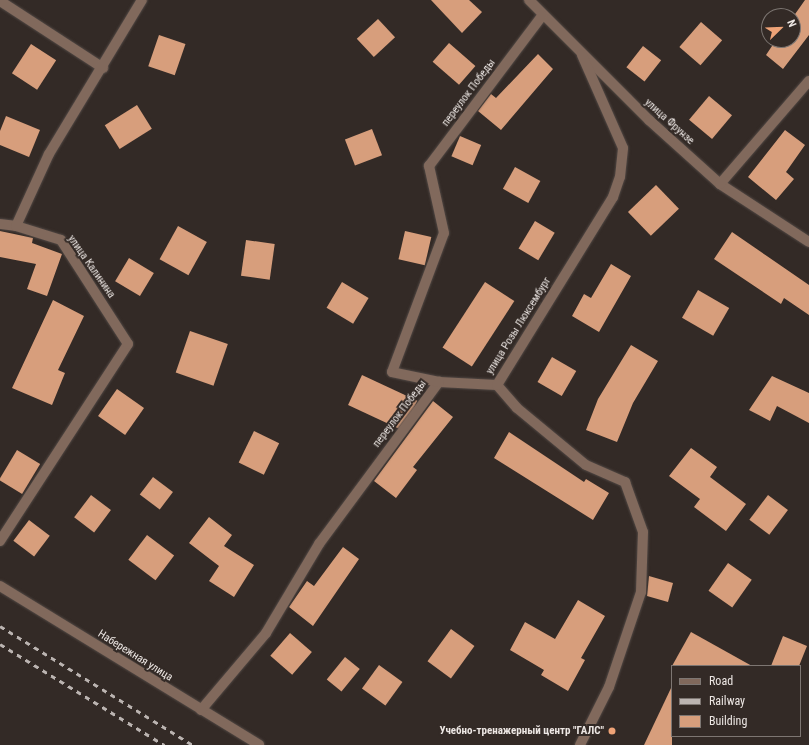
<!DOCTYPE html>
<meta charset="utf-8">
<style>
body{margin:0}
#map{position:relative;width:809px;height:745px;overflow:hidden;background:#332a26;font-family:"Roboto Condensed",sans-serif}
div>[style]{position:absolute}
.building>*{inset:0;background:#d79e7c;transform-origin:0 0}
.roads{filter:drop-shadow(0 0 1px #514844) drop-shadow(0 0 1px #514844)}
.minor>*{height:10px;margin:-5px;padding:0 5px;transform-origin:5px;border-radius:5px;background:#81695c}
.rail>*{height:3px;margin-top:-1.5px;transform-origin:0;background:repeating-linear-gradient(90deg,#bbb4b1 0 5px,transparent 0 10px)}
.dots>*{width:11px;height:11px;translate:-50% -50%;box-sizing:border-box;border:2px solid #332a26;border-radius:50%}
span{translate:-50% -50%;white-space:nowrap;text-align:center;line-height:1.15;-webkit-text-stroke:4px #332a26;paint-order:stroke}
.street-label{font-size:11px;color:#ede7e4}
.poi-label{font-size:11px;color:#ede7e4;font-weight:700}
.right{translate:-100% -50%;text-align:right}
.legend{position:absolute;left:671px;top:665px;width:130px;height:72px;box-sizing:border-box;background:#332a26;border:1px solid #7d7672;margin:0;padding:5px 7px;list-style:none;font-size:12px;color:#ede7e4}
.legend li{display:flex;align-items:center;gap:8px;height:20px}
.legend b{width:20px;border:1px solid #7d7672}
.north{position:absolute;left:761px;top:8px;width:40px;height:40px;box-sizing:border-box;background:#332a26;border:1px solid #7d7672;border-radius:50%;rotate:67deg;font-size:11px;font-weight:700;line-height:16px;text-align:center;color:#ede7e4}
.north::after{content:'';display:block;margin:auto;width:14px;height:18px;background:#efa377;clip-path:polygon(50% 0,100% 100%,50% 72%,0 100%)}
</style>
<div id="map">
<div class="building">
<i style="clip-path:polygon(431px 0,469px 0,482px 12px,462px 33px)"></i>
<i style="clip-path:polygon(805px 0,809px 0,809px 35px,783px 69px,766px 55px,776px 40px,793px 40px,793px 17px)"></i>
<i style="left:378px;top:19px;width:25px;height:29px;rotate:47deg"></i>
<i style="left:701px;top:22px;width:28px;height:33px;rotate:41deg"></i>
<i style="left:159px;top:35px;width:28px;height:33px;rotate:19deg"></i>
<i style="left:449px;top:43px;width:35px;height:25px;rotate:41deg"></i>
<i style="left:31px;top:44px;width:30px;height:35px;rotate:33deg"></i>
<i style="left:643px;top:46px;width:23px;height:27px;rotate:38deg"></i>
<i style="clip-path:polygon(538px 54px,553px 69px,501px 130px,478px 111px,491px 94px,496px 98px)"></i>
<i style="left:709px;top:96px;width:30px;height:31px;rotate:40deg"></i>
<i style="left:137px;top:105px;width:28px;height:38px;rotate:58deg"></i>
<i style="clip-path:polygon(6px 116px,40px 130px,29px 157px,0 145px,0 131px)"></i>
<i style="left:372px;top:129px;width:28px;height:29px;rotate:69deg"></i>
<i style="clip-path:polygon(785px 130px,805px 145px,786px 172px,794px 179px,776px 200px,748px 177px)"></i>
<i style="left:460px;top:136px;width:23px;height:22px;rotate:23deg"></i>
<i style="left:515px;top:167px;width:29px;height:25px;rotate:29deg"></i>
<i style="left:656px;top:185px;width:33px;height:39px;rotate:46deg"></i>
<i style="left:535px;top:221px;width:23px;height:32px;rotate:31deg"></i>
<i style="left:178px;top:226px;width:33px;height:38px;rotate:29deg"></i>
<i style="clip-path:polygon(0 231px,33px 238px,32px 243px,62px 254px,47px 296px,27px 289px,36px 264px,0 257px)"></i>
<i style="left:405px;top:231px;width:27px;height:29px;rotate:13deg"></i>
<i style="clip-path:polygon(732px 232px,809px 285px,809px 315px,784px 298px,781px 304px,714px 259px)"></i>
<i style="left:246px;top:240px;width:29px;height:36px;rotate:8deg"></i>
<i style="left:129px;top:258px;width:29px;height:27px;rotate:31deg"></i>
<i style="clip-path:polygon(611px 264px,631px 276px,599px 332px,572px 316px,584px 294px,591px 298px)"></i>
<i style="left:342px;top:282px;width:31px;height:30px;rotate:31deg"></i>
<i style="left:485px;top:282px;width:35px;height:78px;rotate:33deg"></i>
<i style="left:698px;top:290px;width:36px;height:32px;rotate:30deg"></i>
<i style="clip-path:polygon(53px 300px,84px 316px,58px 370px,65px 373px,52px 405px,12px 388px)"></i>
<i style="left:190px;top:331px;width:40px;height:44px;rotate:19deg"></i>
<i style="clip-path:polygon(631px 345px,658px 361px,633px 403px,617px 442px,586px 430px,598px 399px)"></i>
<i style="left:552px;top:357px;width:28px;height:29px;rotate:30deg"></i>
<i style="left:362px;top:375px;width:61px;height:33px;rotate:25deg"></i>
<i style="clip-path:polygon(772px 376px,809px 393px,809px 423px,777px 406px,770px 421px,749px 410px)"></i>
<i style="left:117px;top:389px;width:33px;height:33px;rotate:35deg"></i>
<i style="clip-path:polygon(433px 401px,453px 417px,413px 467px,417px 470px,396px 498px,374px 481px)"></i>
<i style="left:254px;top:431px;width:28px;height:35px;rotate:26deg"></i>
<i style="clip-path:polygon(509px 432px,584px 482px,586px 479px,609px 493px,593px 520px,494px 458px)"></i>
<i style="clip-path:polygon(691px 448px,717px 467px,710px 477px,746px 504px,726px 531px,694px 507px,700px 499px,669px 476px)"></i>
<i style="left:17px;top:450px;width:27px;height:35px;rotate:31deg"></i>
<i style="left:153px;top:477px;width:25px;height:22px;rotate:37deg"></i>
<i style="left:91px;top:495px;width:25px;height:28px;rotate:37deg"></i>
<i style="left:768px;top:495px;width:25px;height:31px;rotate:37deg"></i>
<i style="clip-path:polygon(209px 517px,232px 535px,224px 546px,254px 565px,234px 597px,209px 581px,219px 566px,189px 543px)"></i>
<i style="left:29px;top:520px;width:26px;height:26px;rotate:37deg"></i>
<i style="left:147px;top:535px;width:34px;height:31px;rotate:37deg"></i>
<i style="clip-path:polygon(343px 547px,359px 559px,313px 626px,289px 607px,307px 581px,314px 586px)"></i>
<i style="left:728px;top:563px;width:29px;height:34px;rotate:35deg"></i>
<i style="clip-path:polygon(649px 576px,673px 583px,668px 602px,647px 596px)"></i>
<i style="clip-path:polygon(578px 600px,605px 616px,581px 658px,585px 660px,568px 691px,541px 675px,544px 670px,510px 650px,525px 622px,555px 639px)"></i>
<i style="left:451px;top:629px;width:29px;height:40px;rotate:36deg"></i>
<i style="clip-path:polygon(691px 632px,752px 666px,672px 666px)"></i>
<i style="left:290px;top:633px;width:29px;height:30px;rotate:41deg"></i>
<i style="clip-path:polygon(783px 636px,807px 646px,799px 666px,771px 666px)"></i>
<i style="left:345px;top:657px;width:19px;height:29px;rotate:39deg"></i>
<i style="left:379px;top:665px;width:29px;height:29px;rotate:36deg"></i>
<i style="clip-path:polygon(672px 686px,672px 745px,644px 745px)"></i>
</div>
<div class="roads">
<div class="minor">
<i style="left:529px;top:0;width:170px;rotate:45deg"></i>
<i style="left:649px;top:120px;width:96px;rotate:42deg"></i>
<i style="left:720px;top:184px;width:106px;rotate:33.1deg"></i>
<i style="left:0;top:1px;width:123px;rotate:33deg"></i>
<i style="left:720px;top:184px;width:136px;rotate:-49.2deg"></i>
<i style="left:0;top:224px;width:16px;rotate:7deg"></i>
<i style="left:439px;top:382px;width:58px;rotate:3deg"></i>
<i style="left:497px;top:385px;width:30px;rotate:49deg"></i>
<i style="left:517px;top:408px;width:89px;rotate:39.6deg"></i>
<i style="left:586px;top:465px;width:43px;rotate:23.6deg"></i>
<i style="left:625px;top:482px;width:53px;rotate:70.2deg"></i>
<i style="left:643px;top:532px;width:60px;rotate:91.9deg"></i>
<i style="left:641px;top:592px;width:100px;rotate:108.6deg"></i>
<i style="left:609px;top:687px;width:65px;rotate:116.6deg"></i>
<i style="left:497px;top:385px;width:221px;rotate:-58.3deg"></i>
<i style="left:613px;top:197px;width:21px;rotate:-71deg"></i>
<i style="left:620px;top:177px;width:29px;rotate:-84deg"></i>
<i style="left:623px;top:148px;width:102px;rotate:-113.8deg"></i>
<i style="left:0;top:541px;width:235px;rotate:-57deg"></i>
<i style="left:128px;top:344px;width:124px;rotate:-122.8deg"></i>
<i style="left:61px;top:240px;width:47px;rotate:-162.7deg"></i>
<i style="left:16px;top:226px;width:79px;rotate:-65.4deg"></i>
<i style="left:49px;top:154px;width:180px;rotate:-58.9deg"></i>
<i style="left:0;top:586px;width:304px;rotate:31.5deg"></i>
<i style="left:201px;top:710px;width:101px;rotate:-49.8deg"></i>
<i style="left:266px;top:633px;width:104px;rotate:-59.2deg"></i>
<i style="left:319px;top:544px;width:202px;rotate:-53.5deg"></i>
<i style="left:439px;top:382px;width:48px;rotate:-168deg"></i>
<i style="left:392px;top:372px;width:148px;rotate:-69.5deg"></i>
<i style="left:444px;top:233px;width:69px;rotate:-102.6deg"></i>
<i style="left:429px;top:166px;width:188px;rotate:-53deg"></i>
</div>
</div>
<div class="rail">
<i style="left:0;top:626px;width:227px;rotate:31.7deg"></i>
<i style="left:0;top:644px;width:193px;rotate:31.6deg"></i>
</div>
<div class="dots">
<i style="left:612px;top:731px;background:#efa377"></i>
</div>
<div class="street-label">
<span style="left:469px;top:93px;rotate:-53deg">переулок Победы</span>
<span style="left:669px;top:122px;rotate:42deg">улица Фрунзе</span>
<span style="left:91px;top:267px;rotate:55deg">улица Калинина</span>
<span style="left:519px;top:326px;rotate:-58deg">улица Розы Люксембург</span>
<span style="left:400px;top:414px;rotate:-53deg">переулок Победы</span>
<span style="left:135px;top:656px;rotate:32deg">Набережная улица</span>
</div>
<div class="poi-label">
<span class="right" style="left:604px;top:731px">Учебно-тренажерный центр "ГАЛС"</span>
</div>
<ul class="legend">
<li><b style="height:5px;background:#81695c"></b>Road</li>
<li><b style="height:5px;background:#bbb4b1"></b>Railway</li>
<li><b style="height:11px;background:#d79e7c"></b>Building</li>
</ul>
<div class="north">N</div>
</div>
